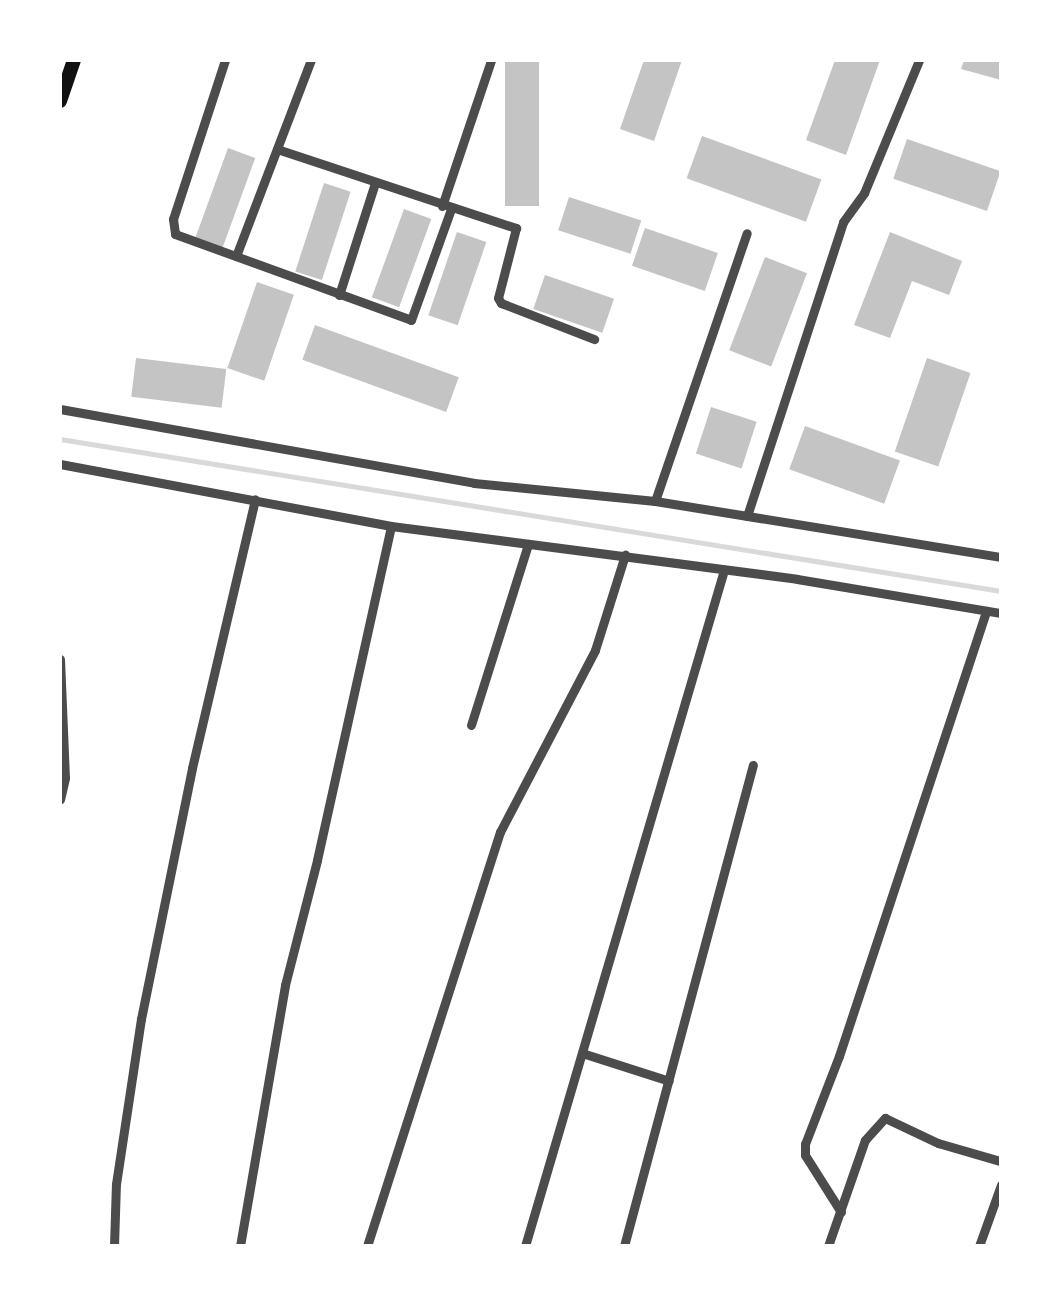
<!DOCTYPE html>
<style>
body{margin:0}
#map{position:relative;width:1061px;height:1306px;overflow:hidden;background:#fff;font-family:"PT Sans",sans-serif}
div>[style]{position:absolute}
.stream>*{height:5px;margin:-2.5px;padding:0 2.5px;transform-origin:2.5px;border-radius:2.5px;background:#d9d9d9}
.building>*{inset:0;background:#c4c4c4;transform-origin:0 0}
.minor>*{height:9px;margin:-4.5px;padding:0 4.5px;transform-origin:4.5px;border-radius:4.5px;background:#4c4c4c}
.primary>*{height:14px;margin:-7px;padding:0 7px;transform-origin:7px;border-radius:7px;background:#111}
span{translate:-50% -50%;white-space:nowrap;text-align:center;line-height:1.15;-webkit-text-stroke:10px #fff;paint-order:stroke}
.frame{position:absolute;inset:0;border:62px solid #fff;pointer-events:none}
</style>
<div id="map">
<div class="stream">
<i style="left:60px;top:439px;width:953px;rotate:9.18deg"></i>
</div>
<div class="building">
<i style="left:505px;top:60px;width:34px;height:146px"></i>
<i style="clip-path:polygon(644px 60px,682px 60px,654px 141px,620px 129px)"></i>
<i style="clip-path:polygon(835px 60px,880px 60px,846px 155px,806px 140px)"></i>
<i style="clip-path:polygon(964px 60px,1001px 60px,1001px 80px,961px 69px)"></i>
<i style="left:702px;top:136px;width:127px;height:45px;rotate:20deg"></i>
<i style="left:907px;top:139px;width:99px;height:42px;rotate:19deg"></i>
<i style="left:228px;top:148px;width:29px;height:97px;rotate:20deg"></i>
<i style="left:324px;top:183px;width:28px;height:93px;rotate:18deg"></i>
<i style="left:569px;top:197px;width:76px;height:35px;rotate:18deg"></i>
<i style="left:404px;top:209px;width:29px;height:94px;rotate:20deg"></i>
<i style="left:645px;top:228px;width:77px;height:40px;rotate:19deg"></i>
<i style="left:457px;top:232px;width:31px;height:88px;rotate:19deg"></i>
<i style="clip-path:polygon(890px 232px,962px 261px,949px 295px,912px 281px,890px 338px,854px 325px)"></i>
<i style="left:765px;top:257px;width:45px;height:100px;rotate:21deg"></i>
<i style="left:545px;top:275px;width:73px;height:36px;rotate:19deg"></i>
<i style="left:257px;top:282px;width:39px;height:91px;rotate:19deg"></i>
<i style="left:315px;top:325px;width:153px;height:37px;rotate:20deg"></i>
<i style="left:136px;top:358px;width:91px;height:39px;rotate:7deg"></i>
<i style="left:927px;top:358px;width:46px;height:99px;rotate:19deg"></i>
<i style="left:711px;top:407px;width:48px;height:49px;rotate:18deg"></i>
<i style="left:805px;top:426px;width:101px;height:46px;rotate:20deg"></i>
</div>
<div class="minor">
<i style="left:225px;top:60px;width:167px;rotate:108.1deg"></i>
<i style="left:173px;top:219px;width:15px;rotate:82deg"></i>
<i style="left:175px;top:234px;width:251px;rotate:20deg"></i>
<i style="left:411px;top:320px;width:118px;rotate:-70.2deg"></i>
<i style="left:277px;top:149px;width:252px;rotate:18.3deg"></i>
<i style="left:516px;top:228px;width:72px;rotate:104.4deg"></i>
<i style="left:498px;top:298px;width:6px;rotate:59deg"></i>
<i style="left:501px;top:303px;width:100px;rotate:21.2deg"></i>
<i style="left:442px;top:206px;width:154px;rotate:-71.4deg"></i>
<i style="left:236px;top:256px;width:210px;rotate:-69.1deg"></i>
<i style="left:339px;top:295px;width:118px;rotate:-72.2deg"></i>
<i style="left:60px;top:409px;width:421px;rotate:10.1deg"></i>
<i style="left:474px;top:483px;width:182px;rotate:5.7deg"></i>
<i style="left:655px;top:501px;width:351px;rotate:9.2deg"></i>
<i style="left:60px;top:464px;width:337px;rotate:10.6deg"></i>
<i style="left:391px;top:526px;width:409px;rotate:7.4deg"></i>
<i style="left:797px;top:579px;width:207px;rotate:9.5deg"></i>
<i style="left:655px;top:501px;width:283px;rotate:-71.1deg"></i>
<i style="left:747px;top:516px;width:309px;rotate:-71.9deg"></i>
<i style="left:843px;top:222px;width:36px;rotate:-54deg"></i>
<i style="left:864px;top:193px;width:144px;rotate:-67.5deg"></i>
<i style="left:60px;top:659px;width:119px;rotate:87.6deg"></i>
<i style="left:65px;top:778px;width:22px;rotate:103deg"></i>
<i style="left:471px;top:725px;width:190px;rotate:-72.5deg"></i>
<i style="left:582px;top:1053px;width:91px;rotate:17.8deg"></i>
<i style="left:841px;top:1212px;width:67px;rotate:-122.3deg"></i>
<i style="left:805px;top:1155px;width:11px;rotate:-90deg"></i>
<i style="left:805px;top:1144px;width:94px;rotate:-68.9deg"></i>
<i style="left:839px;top:1056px;width:469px;rotate:-71.7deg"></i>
<i style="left:114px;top:1246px;width:62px;rotate:-88.2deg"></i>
<i style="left:116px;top:1184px;width:167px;rotate:-81.4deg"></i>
<i style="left:141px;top:1019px;width:256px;rotate:-78.5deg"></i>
<i style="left:192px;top:768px;width:276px;rotate:-76.8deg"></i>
<i style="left:240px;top:1246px;width:265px;rotate:-80.2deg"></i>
<i style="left:285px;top:985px;width:129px;rotate:-75.6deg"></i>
<i style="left:317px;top:860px;width:342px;rotate:-77.5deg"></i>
<i style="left:367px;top:1246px;width:435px;rotate:-72.2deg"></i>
<i style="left:500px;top:832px;width:205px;rotate:-62.4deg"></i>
<i style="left:595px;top:650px;width:100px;rotate:-72.5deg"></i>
<i style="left:525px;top:1246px;width:705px;rotate:-73.6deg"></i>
<i style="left:624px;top:1246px;width:498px;rotate:-75deg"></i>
<i style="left:828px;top:1246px;width:112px;rotate:-70.8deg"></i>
<i style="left:865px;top:1140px;width:30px;rotate:-48deg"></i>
<i style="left:885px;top:1118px;width:59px;rotate:25.3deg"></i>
<i style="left:938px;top:1143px;width:65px;rotate:16.2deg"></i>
<i style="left:979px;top:1246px;width:65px;rotate:-70.2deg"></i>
</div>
<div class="primary">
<i style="left:60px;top:101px;width:43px;rotate:-71.1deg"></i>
</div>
<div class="frame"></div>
</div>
